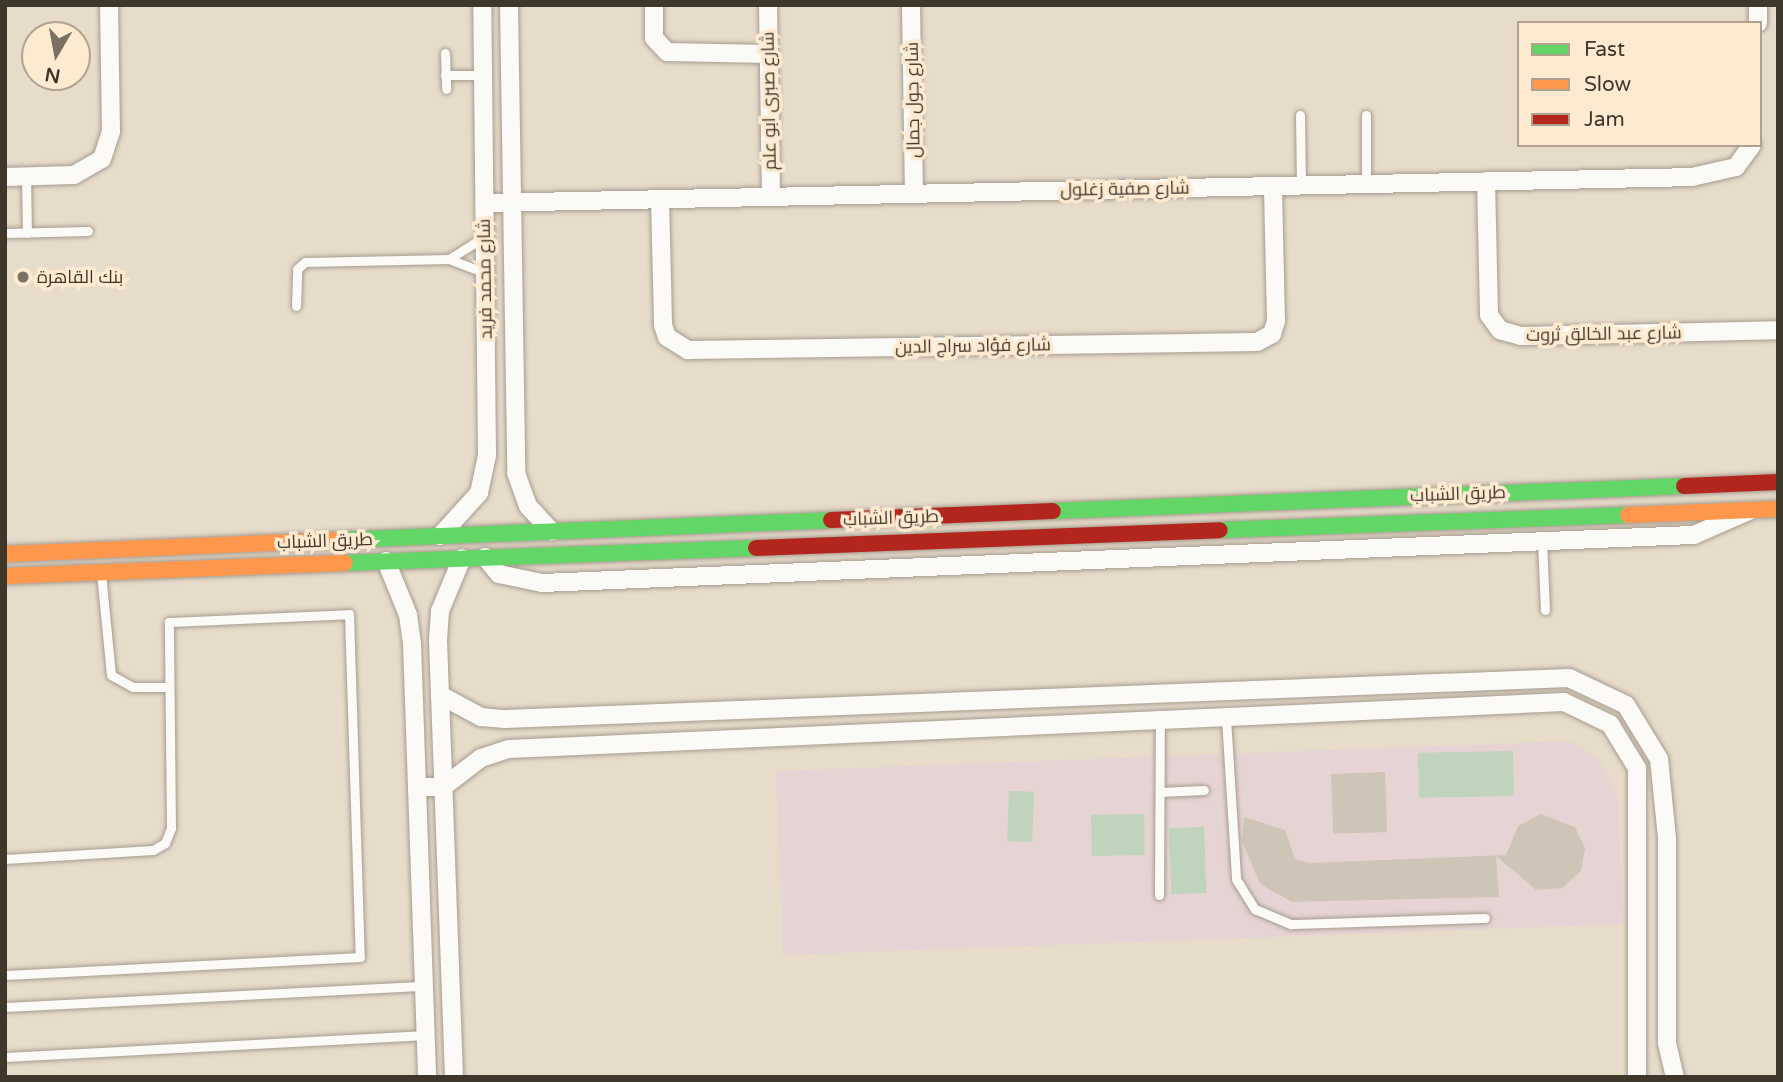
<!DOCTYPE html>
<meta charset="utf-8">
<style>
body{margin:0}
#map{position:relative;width:1783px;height:1082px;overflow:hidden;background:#e7dbca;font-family:"Varela Round",Cairo,sans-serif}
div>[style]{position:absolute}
.education>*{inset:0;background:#e6d4d4}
.green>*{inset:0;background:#bfd4ba;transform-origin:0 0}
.building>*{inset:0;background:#cfc5b7;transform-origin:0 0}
.roads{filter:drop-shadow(0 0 2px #a69c8f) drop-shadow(0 0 2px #a69c8f)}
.lane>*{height:9px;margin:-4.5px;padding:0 4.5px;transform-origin:4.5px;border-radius:4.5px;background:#fbfaf7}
.street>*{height:18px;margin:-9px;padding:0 9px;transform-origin:9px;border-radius:9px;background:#fbfaf7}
.fast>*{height:16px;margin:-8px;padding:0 8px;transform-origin:8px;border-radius:8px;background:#63d668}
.slow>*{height:16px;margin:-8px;padding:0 8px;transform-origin:8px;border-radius:8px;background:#ff974d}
.jam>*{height:16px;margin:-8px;padding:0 8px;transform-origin:8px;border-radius:8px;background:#b3261e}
.dots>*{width:19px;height:19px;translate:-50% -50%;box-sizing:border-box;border:4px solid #fdead1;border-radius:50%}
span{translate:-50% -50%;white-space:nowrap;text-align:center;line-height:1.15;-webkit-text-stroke:7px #fdead1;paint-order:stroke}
.street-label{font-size:18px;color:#40372b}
.poi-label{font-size:18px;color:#40372b}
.left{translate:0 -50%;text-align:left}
.frame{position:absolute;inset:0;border:7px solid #40372b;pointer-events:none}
.legend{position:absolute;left:1517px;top:21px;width:245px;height:126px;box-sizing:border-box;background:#fdead1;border:2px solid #b1a28f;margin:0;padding:9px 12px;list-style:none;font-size:21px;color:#40372b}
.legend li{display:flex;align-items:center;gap:14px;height:35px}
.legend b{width:35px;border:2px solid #b1a28f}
.north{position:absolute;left:21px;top:21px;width:70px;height:70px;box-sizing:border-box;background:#fdead1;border:2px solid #b1a28f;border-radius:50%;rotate:190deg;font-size:19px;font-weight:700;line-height:28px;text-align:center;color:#40372b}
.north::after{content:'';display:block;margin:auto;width:24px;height:32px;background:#7a7063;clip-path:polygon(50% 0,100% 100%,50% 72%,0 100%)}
</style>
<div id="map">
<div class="education">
<i style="clip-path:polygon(1569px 741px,1599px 759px,1617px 795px,1624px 924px,783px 955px,776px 771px)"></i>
</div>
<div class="green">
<i style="left:1513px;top:751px;width:45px;height:95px;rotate:89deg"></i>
<i style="left:1009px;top:791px;width:25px;height:50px;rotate:2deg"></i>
<i style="left:1144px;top:814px;width:41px;height:53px;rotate:89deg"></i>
<i style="left:1204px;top:827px;width:66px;height:35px;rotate:88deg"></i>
</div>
<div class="building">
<i style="left:1385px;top:772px;width:60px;height:54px;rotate:88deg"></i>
<i style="clip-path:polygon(1541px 814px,1575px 827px,1585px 848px,1581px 871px,1562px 888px,1536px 890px,1496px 856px,1499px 897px,1292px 902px,1260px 884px,1242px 841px,1244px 817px,1285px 830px,1295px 859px,1310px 863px,1506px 855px,1518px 826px)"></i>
</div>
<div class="roads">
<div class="lane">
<i style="left:445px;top:53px;width:36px;rotate:88deg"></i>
<i style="left:445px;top:75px;width:38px"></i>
<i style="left:1300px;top:115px;width:71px;rotate:89.2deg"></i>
<i style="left:1366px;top:115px;width:69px;rotate:90deg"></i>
<i style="left:26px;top:177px;width:56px;rotate:89deg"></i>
<i style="left:5px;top:233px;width:83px;rotate:-1.4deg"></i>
<i style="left:449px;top:259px;width:41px;rotate:-32.2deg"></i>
<i style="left:296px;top:306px;width:37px;rotate:-88deg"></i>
<i style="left:297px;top:269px;width:11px;rotate:-41deg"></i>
<i style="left:305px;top:262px;width:144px;rotate:-1.2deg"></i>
<i style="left:449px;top:259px;width:40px;rotate:21deg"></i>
<i style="left:1542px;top:541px;width:69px;rotate:87.5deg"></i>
<i style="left:101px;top:573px;width:102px;rotate:84.4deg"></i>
<i style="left:111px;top:675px;width:25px;rotate:29deg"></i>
<i style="left:133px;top:687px;width:35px"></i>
<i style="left:1226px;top:718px;width:161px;rotate:86.4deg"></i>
<i style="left:1236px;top:879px;width:36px;rotate:58deg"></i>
<i style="left:1255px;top:909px;width:39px;rotate:23deg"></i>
<i style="left:1291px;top:924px;width:194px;rotate:-1.8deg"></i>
<i style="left:1160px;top:792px;width:44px;rotate:-2.6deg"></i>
<i style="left:5px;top:859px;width:148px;rotate:-3.5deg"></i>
<i style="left:153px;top:850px;width:14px;rotate:-30deg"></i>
<i style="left:165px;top:843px;width:16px;rotate:-68deg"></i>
<i style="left:171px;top:828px;width:206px;rotate:-90.6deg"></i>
<i style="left:169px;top:622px;width:180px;rotate:-2.5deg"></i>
<i style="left:349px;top:614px;width:343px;rotate:88.2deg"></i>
<i style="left:360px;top:957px;width:355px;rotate:177.1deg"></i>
<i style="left:1159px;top:895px;width:175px;rotate:-89.7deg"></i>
<i style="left:5px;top:1007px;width:420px;rotate:-2.9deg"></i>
<i style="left:5px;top:1057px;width:422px;rotate:-3deg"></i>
</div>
<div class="street">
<i style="left:509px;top:5px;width:468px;rotate:89.1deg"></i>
<i style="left:516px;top:473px;width:35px;rotate:70deg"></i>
<i style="left:528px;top:506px;width:35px;rotate:47deg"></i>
<i style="left:654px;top:5px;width:33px;rotate:90deg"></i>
<i style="left:654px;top:38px;width:19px;rotate:47deg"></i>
<i style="left:667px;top:52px;width:102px;rotate:1.1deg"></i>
<i style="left:768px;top:5px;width:192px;rotate:89.1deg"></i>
<i style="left:911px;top:5px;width:189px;rotate:89.1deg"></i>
<i style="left:1758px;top:23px;width:18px;rotate:-90deg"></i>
<i style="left:5px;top:177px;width:69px;rotate:-1.7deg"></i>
<i style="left:74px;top:175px;width:32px;rotate:-30deg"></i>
<i style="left:102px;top:159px;width:28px;rotate:-72deg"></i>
<i style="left:111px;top:132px;width:127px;rotate:-90.9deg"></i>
<i style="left:1486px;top:181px;width:134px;rotate:88.7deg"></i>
<i style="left:1489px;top:315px;width:19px;rotate:54deg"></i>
<i style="left:1500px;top:330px;width:22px;rotate:16deg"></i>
<i style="left:1521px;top:336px;width:257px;rotate:-1.3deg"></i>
<i style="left:660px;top:199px;width:126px;rotate:88.6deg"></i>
<i style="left:663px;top:325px;width:13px;rotate:72deg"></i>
<i style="left:667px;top:337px;width:25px;rotate:32deg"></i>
<i style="left:688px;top:350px;width:569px;rotate:-0.81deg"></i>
<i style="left:1257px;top:342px;width:17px;rotate:-28deg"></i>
<i style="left:1272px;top:334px;width:14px;rotate:-73deg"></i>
<i style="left:1276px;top:321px;width:135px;rotate:-91.3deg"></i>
<i style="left:485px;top:203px;width:1207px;rotate:-1.23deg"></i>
<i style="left:1692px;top:177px;width:45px;rotate:-12.8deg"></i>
<i style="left:1736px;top:167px;width:27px;rotate:-54deg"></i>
<i style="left:440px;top:536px;width:58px;rotate:-47.8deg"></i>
<i style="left:479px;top:493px;width:39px;rotate:-78deg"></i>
<i style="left:487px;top:455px;width:450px;rotate:-90.6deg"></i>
<i style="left:485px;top:557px;width:22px;rotate:51deg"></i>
<i style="left:499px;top:574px;width:44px;rotate:11.8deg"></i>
<i style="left:542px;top:583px;width:1153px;rotate:-2.39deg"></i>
<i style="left:1694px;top:535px;width:60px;rotate:-23.6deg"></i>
<i style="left:386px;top:561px;width:58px;rotate:67.8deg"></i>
<i style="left:408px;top:615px;width:29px;rotate:82deg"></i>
<i style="left:412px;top:644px;width:433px;rotate:88deg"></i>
<i style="left:440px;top:695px;width:47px;rotate:28.2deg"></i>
<i style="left:481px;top:717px;width:24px;rotate:5deg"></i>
<i style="left:505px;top:719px;width:1065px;rotate:-2.21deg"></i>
<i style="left:1569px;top:678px;width:63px;rotate:25.3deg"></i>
<i style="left:1626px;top:705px;width:63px;rotate:58.6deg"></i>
<i style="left:1659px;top:759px;width:79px;rotate:84.2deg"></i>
<i style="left:1667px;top:838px;width:205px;rotate:90deg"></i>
<i style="left:1667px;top:1043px;width:35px;rotate:77deg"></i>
<i style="left:417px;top:787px;width:26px"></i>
<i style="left:443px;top:787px;width:48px;rotate:-37.3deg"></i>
<i style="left:481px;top:758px;width:29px;rotate:-18deg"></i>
<i style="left:509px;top:749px;width:1056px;rotate:-2.55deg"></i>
<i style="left:1564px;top:702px;width:51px;rotate:25.6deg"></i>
<i style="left:1610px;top:724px;width:52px;rotate:58.5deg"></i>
<i style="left:1637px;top:768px;width:309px;rotate:90deg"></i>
<i style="left:454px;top:1077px;width:437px;rotate:-92.1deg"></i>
<i style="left:438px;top:640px;width:29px;rotate:-86deg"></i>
<i style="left:440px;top:611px;width:57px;rotate:-67.5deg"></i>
</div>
<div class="fast">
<i style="left:1053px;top:511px;width:631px;rotate:-2.27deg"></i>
<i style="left:1220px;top:530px;width:408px;rotate:-2.1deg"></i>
<i style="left:341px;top:540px;width:490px;rotate:-2.3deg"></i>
<i style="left:345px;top:563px;width:411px;rotate:-2.1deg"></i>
</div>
<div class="slow">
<i style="left:1628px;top:515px;width:150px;rotate:-2.3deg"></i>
<i style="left:5px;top:554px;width:336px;rotate:-2.4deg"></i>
<i style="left:5px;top:576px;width:340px;rotate:-2.2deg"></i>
</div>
<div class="jam">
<i style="left:1684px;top:486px;width:94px;rotate:-2.4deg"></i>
<i style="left:831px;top:520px;width:222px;rotate:-2.3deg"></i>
<i style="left:756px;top:548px;width:464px;rotate:-2.2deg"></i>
</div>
</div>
<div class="dots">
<i style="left:23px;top:277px;background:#7a7063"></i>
</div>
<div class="street-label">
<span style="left:913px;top:100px;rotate:-91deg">شارع جول جمال</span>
<span style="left:769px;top:101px;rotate:-91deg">شارع صبرى ابو علم</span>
<span style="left:1125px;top:189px;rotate:-1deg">شارع صفية زغلول</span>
<span style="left:485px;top:279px;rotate:-91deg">شارع محمد فريد</span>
<span style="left:1604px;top:334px;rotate:-1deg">شارع عبد الخالق ثروت</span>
<span style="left:973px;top:346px;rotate:-1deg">شارع فؤاد سراج الدين</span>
<span style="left:1458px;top:494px;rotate:-2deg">طريق الشباب</span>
<span style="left:891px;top:518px;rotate:-2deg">طريق الشباب</span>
<span style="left:325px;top:541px;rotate:-2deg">طريق الشباب</span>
</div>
<div class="poi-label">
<span class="left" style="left:37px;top:277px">بنك القاهرة</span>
</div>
<div class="frame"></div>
<ul class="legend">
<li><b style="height:9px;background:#63d668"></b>Fast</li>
<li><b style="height:9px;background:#ff974d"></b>Slow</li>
<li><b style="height:9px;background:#b3261e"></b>Jam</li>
</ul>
<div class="north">N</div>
</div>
